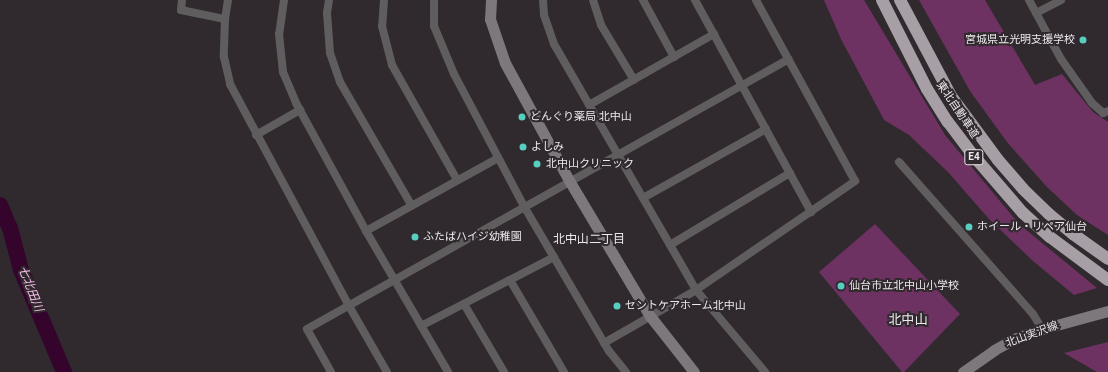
<!DOCTYPE html>
<meta charset="utf-8">
<style>
body{margin:0}
#map{position:relative;width:1108px;height:372px;overflow:hidden;background:#302a2f;font-family:Roboto,"Noto Sans JP",sans-serif}
div>[style]{position:absolute}
.green>*{inset:0;background:#6d3261}
.river>*{height:16px;margin:-8px;padding:0 8px;transform-origin:8px;border-radius:8px;background:#34042c}
.street>*{height:8px;margin:-4px;padding:0 4px;transform-origin:4px;border-radius:4px;background:#605d5f}
.secondary>*{height:11px;margin:-5.5px;padding:0 5.5px;transform-origin:5.5px;border-radius:5.5px;background:#7d787c}
.highway>*{height:12px;margin:-6px;padding:0 6px;transform-origin:6px;border-radius:6px;background:#a79fa5}
.dots>*{width:11px;height:11px;translate:-50% -50%;box-sizing:border-box;border:2px solid #302a2f;border-radius:50%}
span{translate:-50% -50%;white-space:nowrap;text-align:center;line-height:1.15;-webkit-text-stroke:4px #302a2f;paint-order:stroke}
.shield-label span{padding:1px 3px;background:#302a2f;border:1px solid;border-radius:3px;-webkit-text-stroke-width:0}
.shield-label{font-size:10px;color:#ece8eb;font-weight:700}
.poi-label{font-size:11px;color:#ece8eb}
.right{translate:-100% -50%;text-align:right}
.left{translate:0 -50%;text-align:left}
.street-label{font-size:11px;color:#ece8eb}
.neighbourhood-label{font-size:12px;color:#ece8eb}
.water-label{font-size:12px;color:#f9bfea;font-style:italic}
.quarter-label{font-size:13px;color:#ece8eb}
</style>
<div id="map">
<div class="green">
<i style="clip-path:polygon(824px 0,864px 0,945px 135px,1019px 224px,1097px 288px,1074px 295px,1033px 261px,989px 219px,948px 172px,909px 135px,884px 120px,841px 39px)"></i>
<i style="clip-path:polygon(919px 0,985px 0,1035px 85px,1062px 74px,1093px 112px,1108px 122px,1108px 235px,1077px 215px,1047px 187px,1007px 142px,970px 91px)"></i>
<i style="clip-path:polygon(875px 224px,960px 314px,904px 372px,902px 372px,819px 272px)"></i>
<i style="clip-path:polygon(1108px 342px,1108px 372px,1097px 372px,1064px 353px)"></i>
</div>
<div class="river">
<i style="left:0;top:205px;width:25px;rotate:67deg"></i>
<i style="left:10px;top:228px;width:43px;rotate:75.3deg"></i>
<i style="left:21px;top:270px;width:111px;rotate:67.1deg"></i>
</div>
<div class="street">
<i style="left:182px;top:0;width:10px;rotate:96deg"></i>
<i style="left:181px;top:10px;width:45px;rotate:11.6deg"></i>
<i style="left:228px;top:0;width:19px;rotate:99deg"></i>
<i style="left:225px;top:19px;width:38px;rotate:92deg"></i>
<i style="left:224px;top:57px;width:28px;rotate:77deg"></i>
<i style="left:230px;top:84px;width:252px;rotate:61.8deg"></i>
<i style="left:349px;top:306px;width:76px;rotate:60.1deg"></i>
<i style="left:284px;top:0;width:34px;rotate:98deg"></i>
<i style="left:279px;top:34px;width:38px;rotate:84deg"></i>
<i style="left:283px;top:72px;width:34px;rotate:67deg"></i>
<i style="left:296px;top:103px;width:146px;rotate:61.3deg"></i>
<i style="left:366px;top:231px;width:163px;rotate:59.8deg"></i>
<i style="left:329px;top:0;width:13px;rotate:99deg"></i>
<i style="left:327px;top:13px;width:40px;rotate:85.7deg"></i>
<i style="left:330px;top:53px;width:31px;rotate:71deg"></i>
<i style="left:340px;top:82px;width:143px;rotate:59.9deg"></i>
<i style="left:384px;top:0;width:26px;rotate:94deg"></i>
<i style="left:382px;top:26px;width:40px;rotate:75.6deg"></i>
<i style="left:392px;top:65px;width:132px;rotate:60.5deg"></i>
<i style="left:434px;top:0;width:26px;rotate:90deg"></i>
<i style="left:434px;top:26px;width:52px;rotate:67.4deg"></i>
<i style="left:454px;top:74px;width:152px;rotate:62.1deg"></i>
<i style="left:525px;top:208px;width:166px;rotate:59.6deg"></i>
<i style="left:609px;top:351px;width:27px;rotate:51deg"></i>
<i style="left:543px;top:0;width:15px;rotate:86deg"></i>
<i style="left:544px;top:15px;width:31px;rotate:71deg"></i>
<i style="left:554px;top:44px;width:284px;rotate:60deg"></i>
<i style="left:696px;top:290px;width:107px;rotate:49.9deg"></i>
<i style="left:593px;top:0;width:26px;rotate:72deg"></i>
<i style="left:601px;top:25px;width:64px;rotate:59deg"></i>
<i style="left:643px;top:0;width:65px;rotate:61.5deg"></i>
<i style="left:695px;top:0;width:242px;rotate:61.3deg"></i>
<i style="left:1029px;top:0;width:67px;rotate:61.5deg"></i>
<i style="left:1061px;top:59px;width:54px;rotate:54.8deg"></i>
<i style="left:1092px;top:103px;width:15px;rotate:42deg"></i>
<i style="left:1103px;top:113px;width:5px;rotate:-22deg"></i>
<i style="left:1036px;top:13px;width:28px;rotate:-27deg"></i>
<i style="left:589px;top:105px;width:144px;rotate:-29.6deg"></i>
<i style="left:256px;top:135px;width:51px;rotate:-29.6deg"></i>
<i style="left:899px;top:162px;width:203px;rotate:48.6deg"></i>
<i style="left:1033px;top:314px;width:17px;rotate:59deg"></i>
<i style="left:643px;top:198px;width:141px;rotate:-29.3deg"></i>
<i style="left:366px;top:231px;width:151px;rotate:-28.9deg"></i>
<i style="left:670px;top:245px;width:140px;rotate:-31deg"></i>
<i style="left:510px;top:280px;width:107px;rotate:59.6deg"></i>
<i style="left:464px;top:304px;width:79px;rotate:59.5deg"></i>
<i style="left:421px;top:326px;width:150px;rotate:-27.4deg"></i>
<i style="left:604px;top:343px;width:106px;rotate:-29.9deg"></i>
<i style="left:696px;top:290px;width:193px;rotate:-34.4deg"></i>
<i style="left:855px;top:181px;width:206px;rotate:-118.7deg"></i>
<i style="left:331px;top:372px;width:49px;rotate:-119.2deg"></i>
<i style="left:307px;top:329px;width:552px;rotate:-29.26deg"></i>
</div>
<div class="secondary">
<i style="left:491px;top:0;width:19px;rotate:93deg"></i>
<i style="left:490px;top:19px;width:46px;rotate:71.2deg"></i>
<i style="left:505px;top:63px;width:136px;rotate:61.4deg"></i>
<i style="left:570px;top:182px;width:156px;rotate:59.2deg"></i>
<i style="left:650px;top:316px;width:71px;rotate:51.8deg"></i>
<i style="left:963px;top:372px;width:38px;rotate:-35deg"></i>
<i style="left:994px;top:350px;width:23px;rotate:-29deg"></i>
<i style="left:1014px;top:339px;width:30px;rotate:-20deg"></i>
<i style="left:1042px;top:329px;width:68px;rotate:-15.3deg"></i>
</div>
<div class="highway">
<i style="left:882px;top:0;width:100px;rotate:63.2deg"></i>
<i style="left:927px;top:89px;width:39px;rotate:58deg"></i>
<i style="left:948px;top:122px;width:40px;rotate:53deg"></i>
<i style="left:972px;top:154px;width:78px;rotate:49.2deg"></i>
<i style="left:1023px;top:213px;width:36px;rotate:42deg"></i>
<i style="left:1050px;top:237px;width:72px;rotate:36.6deg"></i>
<i style="left:900px;top:0;width:109px;rotate:62deg"></i>
<i style="left:951px;top:96px;width:79px;rotate:53.7deg"></i>
<i style="left:998px;top:160px;width:38px;rotate:49deg"></i>
<i style="left:1023px;top:189px;width:36px;rotate:44deg"></i>
<i style="left:1049px;top:214px;width:31px;rotate:40deg"></i>
<i style="left:1073px;top:234px;width:43px;rotate:35.5deg"></i>
</div>
<div class="dots">
<i style="left:1083px;top:40px;background:#58cec1"></i>
<i style="left:522px;top:117px;background:#58cec1"></i>
<i style="left:523px;top:147px;background:#58cec1"></i>
<i style="left:537px;top:164px;background:#58cec1"></i>
<i style="left:969px;top:227px;background:#58cec1"></i>
<i style="left:415px;top:237px;background:#58cec1"></i>
<i style="left:841px;top:286px;background:#58cec1"></i>
<i style="left:617px;top:306px;background:#58cec1"></i>
</div>
<div class="shield-label">
<span style="left:974px;top:157px">E4</span>
</div>
<div class="poi-label">
<span class="right" style="left:1075px;top:40px">宮城県立光明支援学校</span>
<span class="left" style="left:530px;top:117px">どんぐり薬局 北中山</span>
<span class="left" style="left:531px;top:147px">よしみ</span>
<span class="left" style="left:546px;top:164px">北中山クリニック</span>
<span class="left" style="left:977px;top:227px">ホイール・リペア仙台</span>
<span class="left" style="left:423px;top:237px">ふたばハイジ幼稚園</span>
<span class="left" style="left:849px;top:286px">仙台市立北中山小学校</span>
<span class="left" style="left:625px;top:306px">セントケアホーム北中山</span>
</div>
<div class="street-label">
<span style="left:957px;top:110px;rotate:56deg">東北自動車道</span>
<span style="left:1032px;top:335px;rotate:-20deg">北山実沢線</span>
</div>
<div class="neighbourhood-label">
<span style="left:589px;top:240px">北中山二丁目</span>
</div>
<div class="water-label">
<span style="left:30px;top:289px;rotate:68deg">七北田川</span>
</div>
<div class="quarter-label">
<span style="left:908px;top:320px">北中山</span>
</div>
</div>
